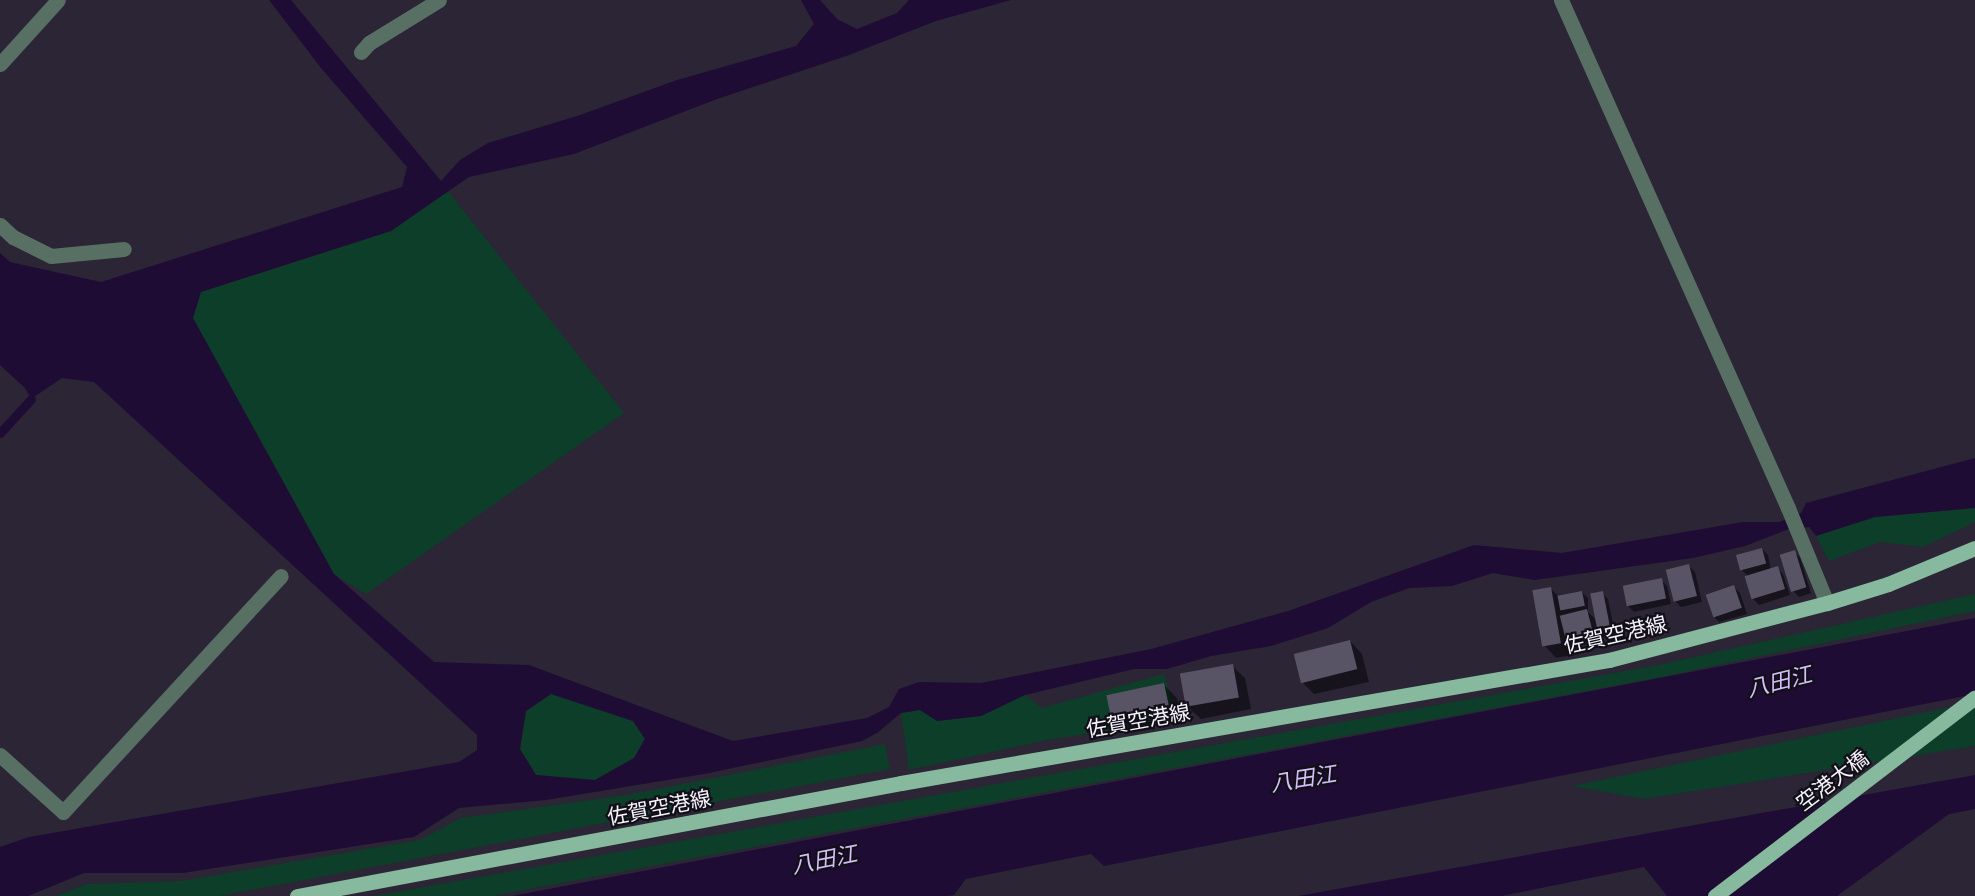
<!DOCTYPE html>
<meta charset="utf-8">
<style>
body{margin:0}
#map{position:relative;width:1975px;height:896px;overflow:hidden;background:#2b2536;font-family:"Open Sans","Noto Sans JP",sans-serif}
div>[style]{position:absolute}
.green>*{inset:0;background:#0c3e29}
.water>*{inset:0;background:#1e0c35}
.shadow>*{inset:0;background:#0007}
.stream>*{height:9px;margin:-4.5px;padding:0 4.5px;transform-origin:4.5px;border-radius:4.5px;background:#1e0c35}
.building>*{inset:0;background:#595366;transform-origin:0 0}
.lane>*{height:15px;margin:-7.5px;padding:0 7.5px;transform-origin:7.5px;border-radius:7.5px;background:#587063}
.street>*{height:15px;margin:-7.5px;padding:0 7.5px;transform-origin:7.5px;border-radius:7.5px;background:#587063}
.primary>*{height:15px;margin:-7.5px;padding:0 7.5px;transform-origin:7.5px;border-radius:7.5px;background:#86b99e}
span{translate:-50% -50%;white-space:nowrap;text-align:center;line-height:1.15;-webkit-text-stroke:4.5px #121017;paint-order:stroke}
.street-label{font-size:21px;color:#f6f2fe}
.water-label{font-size:22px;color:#d4befb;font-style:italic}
</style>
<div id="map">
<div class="green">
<i style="clip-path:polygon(447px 190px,624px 413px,366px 594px,334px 574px,193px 318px,201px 292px,391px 231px)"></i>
<i style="clip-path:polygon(1975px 508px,1975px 522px,1923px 547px,1880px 542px,1829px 561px,1816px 536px,1875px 517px)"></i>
<i style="clip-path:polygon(1975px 594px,1975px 611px,1661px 677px,492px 896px,374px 896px,1659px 665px)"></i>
<i style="clip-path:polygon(1164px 674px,1177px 720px,1047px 740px,909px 770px,901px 713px,920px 710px,937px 721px,981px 716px,1025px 695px,1042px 708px)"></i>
<i style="clip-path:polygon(551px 694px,633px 721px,645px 738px,634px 758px,595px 780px,536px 775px,520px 749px,526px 711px)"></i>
<i style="clip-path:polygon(1975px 702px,1975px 746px,1644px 799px,1572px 786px)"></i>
<i style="clip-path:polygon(885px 744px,890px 769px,219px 896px,56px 896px,87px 884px,182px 881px,420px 840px,461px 818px,627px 795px)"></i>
</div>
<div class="water">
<i style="clip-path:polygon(evenodd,269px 0,291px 0,441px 181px,460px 160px,488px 143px,580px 115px,677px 80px,796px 46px,814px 24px,801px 0,820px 0,837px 19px,857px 29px,897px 13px,909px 0,1011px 0,936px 21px,849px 55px,717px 99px,574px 154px,469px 177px,391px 231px,201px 292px,193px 318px,334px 574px,434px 662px,529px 665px,733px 741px,867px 718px,889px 707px,899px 689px,919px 682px,981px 683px,1151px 649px,1288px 611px,1474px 545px,1562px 553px,1743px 522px,1779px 522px,1801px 513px,1806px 503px,1975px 458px,1975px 508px,1875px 517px,1816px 536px,1809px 527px,1789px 529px,1745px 546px,1693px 558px,1535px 580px,1493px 573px,1452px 586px,1409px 588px,1371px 602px,1328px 628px,1271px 646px,1211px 656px,1167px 669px,1134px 669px,1025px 695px,981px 716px,937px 721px,920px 710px,901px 713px,877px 733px,862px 741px,704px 774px,546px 800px,459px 808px,414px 837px,183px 873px,84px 873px,28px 896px,0 896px,0 847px,29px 837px,459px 762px,477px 750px,477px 735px,94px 382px,62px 378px,31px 399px,25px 388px,0 365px,0 253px,10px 262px,101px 282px,402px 187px,407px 167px,321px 68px,269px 0,551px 694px,633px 721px,645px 739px,634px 758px,595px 780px,536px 775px,520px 749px,526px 711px,551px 694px)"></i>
<i style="clip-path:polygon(1975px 618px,1975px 694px,1104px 866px,1091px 854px,966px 879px,954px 895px,947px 896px,512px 896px)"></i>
<i style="clip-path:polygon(1975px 775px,1975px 809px,1949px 814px,1837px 896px,1667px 896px,1644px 867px,1502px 896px,1298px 896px)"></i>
</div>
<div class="shadow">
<i style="clip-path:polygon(1762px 549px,1768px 555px,1771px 570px,1777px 568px,1783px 574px,1790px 595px,1759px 605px,1753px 599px,1749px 577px,1741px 569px)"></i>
<i style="clip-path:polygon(1794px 552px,1800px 558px,1811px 593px,1799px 597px,1793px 591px)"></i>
<i style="clip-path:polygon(1689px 566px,1695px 572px,1702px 602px,1681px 607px,1675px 601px)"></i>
<i style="clip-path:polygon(1661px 580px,1667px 586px,1671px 604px,1634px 612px,1628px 606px)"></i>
<i style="clip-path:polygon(1734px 587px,1740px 593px,1747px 614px,1719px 622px,1713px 616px)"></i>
<i style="clip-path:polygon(1551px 589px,1558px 596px,1582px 592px,1588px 598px,1588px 612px,1596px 620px,1602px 593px,1608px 599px,1615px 633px,1604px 635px,1595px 627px,1598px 639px,1571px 645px,1573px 655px,1556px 658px,1544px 645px)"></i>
<i style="clip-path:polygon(1350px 641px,1362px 654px,1369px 682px,1314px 694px,1301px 681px)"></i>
<i style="clip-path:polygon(1232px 666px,1245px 678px,1251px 709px,1201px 719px,1188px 707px)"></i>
<i style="clip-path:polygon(1164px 685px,1177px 698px,1181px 718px,1124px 730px,1112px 717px)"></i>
</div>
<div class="stream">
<i style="left:0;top:433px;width:46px;rotate:-47.6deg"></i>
</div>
<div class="building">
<i style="left:1762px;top:548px;width:16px;height:27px;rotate:75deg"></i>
<i style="left:1795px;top:550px;width:39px;height:16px;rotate:73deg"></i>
<i style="left:1689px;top:564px;width:33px;height:24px;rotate:76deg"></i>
<i style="left:1778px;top:566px;width:24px;height:35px;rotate:73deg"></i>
<i style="left:1662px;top:578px;width:21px;height:40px;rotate:79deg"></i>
<i style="left:1734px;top:585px;width:24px;height:30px;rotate:71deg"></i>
<i style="left:1551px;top:587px;width:57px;height:19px;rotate:80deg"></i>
<i style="left:1582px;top:591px;width:15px;height:25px;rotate:79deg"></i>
<i style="left:1603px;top:591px;width:37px;height:13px;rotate:79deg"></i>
<i style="left:1587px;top:609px;width:25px;height:28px;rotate:76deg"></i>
<i style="left:1350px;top:640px;width:30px;height:58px;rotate:76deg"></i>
<i style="left:1233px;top:664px;width:34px;height:54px;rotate:80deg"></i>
<i style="left:1164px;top:683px;width:24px;height:59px;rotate:78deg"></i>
</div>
<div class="lane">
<i style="left:0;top:64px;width:86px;rotate:-47.8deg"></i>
<i style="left:0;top:225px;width:18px;rotate:43deg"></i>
<i style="left:13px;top:237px;width:42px;rotate:26.6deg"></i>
<i style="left:51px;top:256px;width:73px;rotate:-5.5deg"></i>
<i style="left:0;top:755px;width:85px;rotate:42.1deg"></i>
<i style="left:63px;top:812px;width:321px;rotate:-47.3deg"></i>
</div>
<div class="street">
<i style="left:1561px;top:0;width:556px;rotate:65.92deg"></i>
<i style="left:1788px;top:508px;width:103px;rotate:67.7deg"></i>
<i style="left:361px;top:52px;width:12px;rotate:-48deg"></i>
<i style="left:369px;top:43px;width:82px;rotate:-31.6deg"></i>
</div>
<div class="primary">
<i style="left:297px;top:896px;width:614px;rotate:-10.6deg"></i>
<i style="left:901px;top:783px;width:719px;rotate:-9.86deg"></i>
<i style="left:1609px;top:660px;width:225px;rotate:-14.7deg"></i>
<i style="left:1827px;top:603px;width:64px;rotate:-17.3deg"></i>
<i style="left:1888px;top:584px;width:94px;rotate:-22.5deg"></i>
<i style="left:1715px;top:896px;width:327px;rotate:-37.4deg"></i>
</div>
<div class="street-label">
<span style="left:1615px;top:634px;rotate:-13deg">佐賀空港線</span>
<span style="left:1138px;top:720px;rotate:-10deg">佐賀空港線</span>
<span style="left:1832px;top:780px;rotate:-37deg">空港大橋</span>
<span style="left:659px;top:807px;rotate:-11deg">佐賀空港線</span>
</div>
<div class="water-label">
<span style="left:1779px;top:681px;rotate:-14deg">八田江</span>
<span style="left:1303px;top:778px;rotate:-9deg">八田江</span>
<span style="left:824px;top:859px;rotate:-11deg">八田江</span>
</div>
</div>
